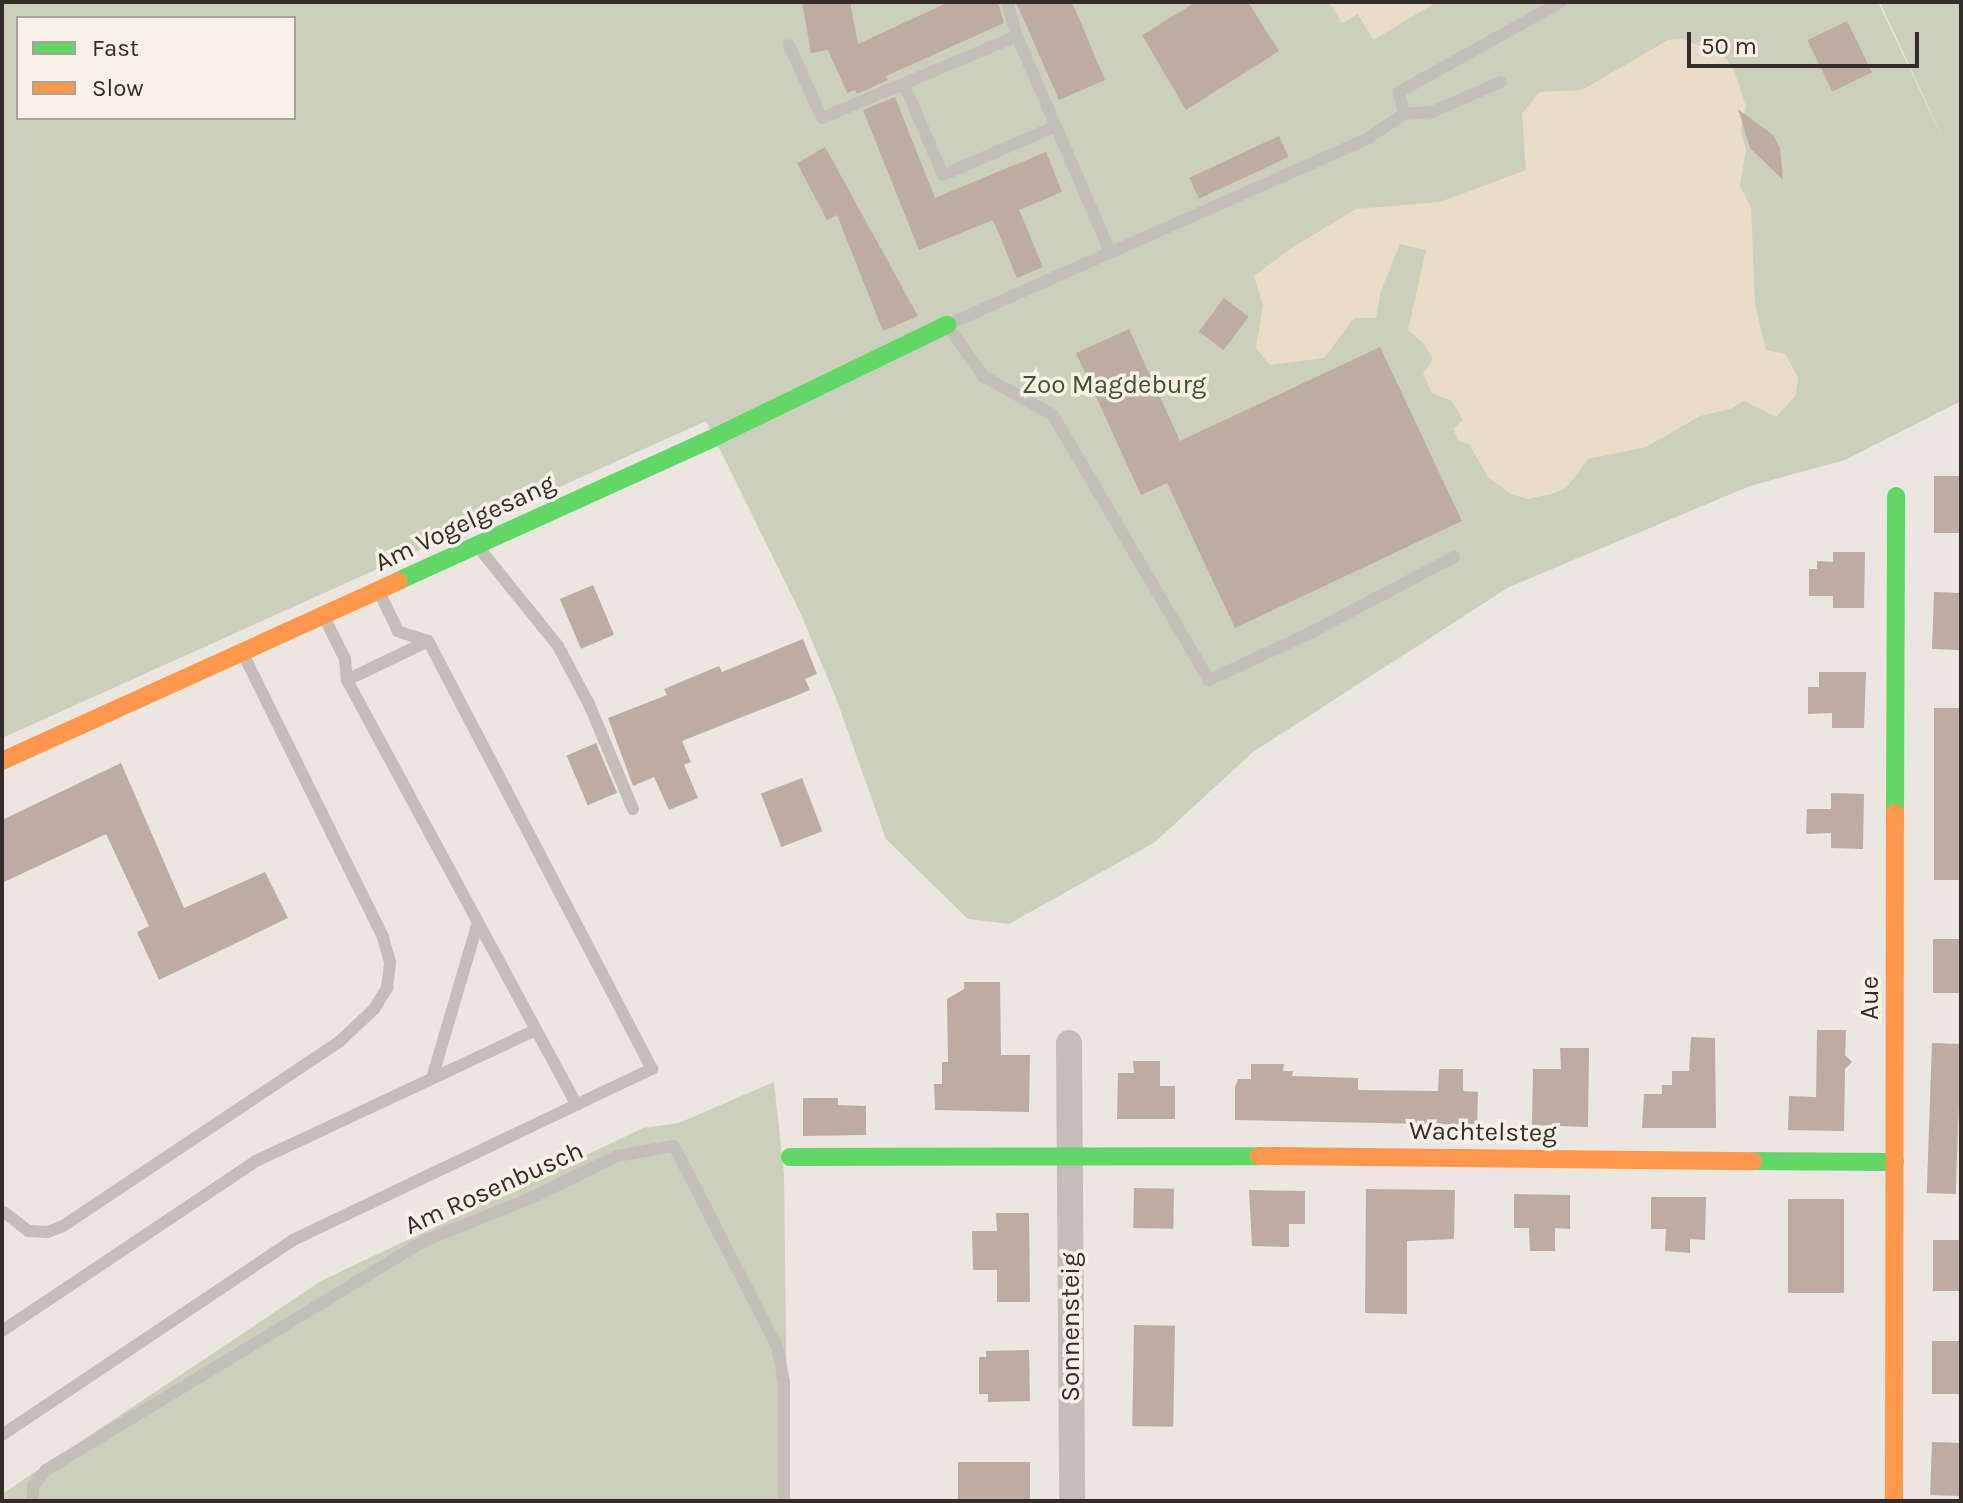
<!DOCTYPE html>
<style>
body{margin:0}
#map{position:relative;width:1963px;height:1503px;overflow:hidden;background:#ebe6e0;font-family:Karla,sans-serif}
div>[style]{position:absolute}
.green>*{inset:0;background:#cccfbc}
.sand>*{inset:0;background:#e9ddc9}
.building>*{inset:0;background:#bdaba4;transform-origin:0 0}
.lane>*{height:12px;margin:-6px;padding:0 6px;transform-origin:6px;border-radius:6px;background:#c4beb9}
.street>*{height:26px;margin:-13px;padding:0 13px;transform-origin:13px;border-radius:13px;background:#c4beb9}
.fast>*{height:18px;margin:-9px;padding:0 9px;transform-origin:9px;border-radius:9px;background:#63d668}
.slow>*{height:18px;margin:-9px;padding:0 9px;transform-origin:9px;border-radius:9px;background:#ff974d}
span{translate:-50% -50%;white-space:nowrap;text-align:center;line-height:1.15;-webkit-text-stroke:7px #f7f0e8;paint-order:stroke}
.park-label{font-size:26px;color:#45502f}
.street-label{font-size:26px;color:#342c28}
.frame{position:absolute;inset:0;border:4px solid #342c28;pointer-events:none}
.legend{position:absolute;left:16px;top:16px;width:280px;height:104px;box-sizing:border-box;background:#f7f0e8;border:2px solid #a9a29b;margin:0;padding:10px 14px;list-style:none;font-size:24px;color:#342c28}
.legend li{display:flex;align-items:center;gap:16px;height:40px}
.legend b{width:40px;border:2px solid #a9a29b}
.scale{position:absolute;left:1687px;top:32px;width:232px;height:36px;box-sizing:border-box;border:4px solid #342c28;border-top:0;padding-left:10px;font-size:24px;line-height:28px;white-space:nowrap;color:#342c28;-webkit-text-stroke:6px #f7f0e8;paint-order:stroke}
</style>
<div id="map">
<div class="green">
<i style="clip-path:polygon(evenodd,2px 2px,1878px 2px,1951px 156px,1880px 2px,1961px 2px,1961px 401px,1845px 460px,1750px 486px,1509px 587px,1253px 752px,1155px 842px,1009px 924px,968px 919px,886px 839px,836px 698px,800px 612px,706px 421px,2px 738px,2px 2px,18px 18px,294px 18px,294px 118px,18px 118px,18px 18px)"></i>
<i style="clip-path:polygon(774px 1082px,784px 1175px,788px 1501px,2px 1501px,2px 1494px,321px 1281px,643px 1128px,679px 1123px)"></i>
</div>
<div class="sand">
<i style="clip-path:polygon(1329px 2px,1437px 2px,1373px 40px,1358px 14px,1342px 23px)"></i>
<i style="clip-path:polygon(1682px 39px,1720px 53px,1733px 67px,1746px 106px,1741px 131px,1746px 150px,1740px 186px,1751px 207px,1755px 304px,1766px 350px,1785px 354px,1798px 377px,1796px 395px,1776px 417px,1744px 401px,1730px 409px,1700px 416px,1646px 447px,1588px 459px,1567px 487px,1555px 493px,1528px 499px,1511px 494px,1488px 477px,1469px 444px,1459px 441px,1453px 429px,1463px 420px,1452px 401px,1432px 393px,1423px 374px,1433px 360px,1424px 344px,1408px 330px,1426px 250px,1400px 244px,1381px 291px,1376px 318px,1354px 318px,1324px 358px,1270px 365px,1256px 348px,1263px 305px,1254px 276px,1290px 249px,1356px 209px,1440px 202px,1526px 170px,1522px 114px,1539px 92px,1582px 90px,1668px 40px)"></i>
</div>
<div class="building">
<i style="clip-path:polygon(802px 2px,850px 2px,858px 44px,949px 2px,998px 2px,1004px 23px,886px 76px,888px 80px,857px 94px,855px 90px,847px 93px,828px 50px,811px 53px)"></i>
<i style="clip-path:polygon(1016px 2px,1072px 2px,1105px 80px,1059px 100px)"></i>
<i style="clip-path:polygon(1196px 2px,1248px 2px,1279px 51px,1186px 110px,1142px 35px)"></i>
<i style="left:1847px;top:21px;width:57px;height:44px;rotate:64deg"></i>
<i style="clip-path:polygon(895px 97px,935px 198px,1046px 152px,1062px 192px,1019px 210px,1043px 267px,1017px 278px,993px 220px,919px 250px,863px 110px)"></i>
<i style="clip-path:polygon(1738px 109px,1773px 135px,1780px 148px,1783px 180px,1750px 148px)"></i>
<i style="left:1279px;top:136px;width:23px;height:99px;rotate:65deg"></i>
<i style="clip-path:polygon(825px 147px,918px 316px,883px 331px,837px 215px,827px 220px,797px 163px)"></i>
<i style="left:1224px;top:298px;width:31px;height:42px;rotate:37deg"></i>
<i style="clip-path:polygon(1129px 329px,1180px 441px,1380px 347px,1462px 521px,1235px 628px,1167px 483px,1141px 495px,1076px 353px)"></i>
<i style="left:1934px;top:476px;width:27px;height:57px"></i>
<i style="clip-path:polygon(1833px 552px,1865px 552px,1864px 608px,1833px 608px,1833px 596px,1809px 596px,1809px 569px,1817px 569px,1817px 561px,1833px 562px)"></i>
<i style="left:593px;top:585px;width:54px;height:36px;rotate:67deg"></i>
<i style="left:1934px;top:592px;width:27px;height:57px;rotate:2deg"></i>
<i style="clip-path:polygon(803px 639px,817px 674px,805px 679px,810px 690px,682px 741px,691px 762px,684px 765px,698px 798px,669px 810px,654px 777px,633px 786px,608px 718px,667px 695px,664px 689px,719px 666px,722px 672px)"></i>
<i style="clip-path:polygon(1819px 672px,1866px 672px,1864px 728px,1832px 728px,1832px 713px,1808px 714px,1808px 687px,1819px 687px)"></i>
<i style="left:1934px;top:708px;width:27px;height:172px"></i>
<i style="left:596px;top:743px;width:54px;height:32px;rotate:67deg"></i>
<i style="clip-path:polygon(121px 763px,184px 908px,265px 872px,288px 918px,159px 980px,137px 932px,149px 926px,106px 834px,2px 883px,2px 820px)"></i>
<i style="left:802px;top:778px;width:57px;height:44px;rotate:69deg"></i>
<i style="clip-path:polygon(1831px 793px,1864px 794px,1863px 849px,1831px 848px,1831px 833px,1806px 834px,1807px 809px,1831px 809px)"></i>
<i style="left:1933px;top:939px;width:28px;height:54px"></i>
<i style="clip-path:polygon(964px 982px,1000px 982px,1001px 1055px,1030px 1055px,1029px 1112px,935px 1110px,934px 1084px,942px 1084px,942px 1062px,948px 1062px,947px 999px,964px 989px)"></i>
<i style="clip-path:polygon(1817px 1030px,1846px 1030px,1845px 1055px,1852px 1062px,1845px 1069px,1844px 1131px,1788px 1130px,1789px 1096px,1816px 1097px)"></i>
<i style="clip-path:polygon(1691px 1037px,1715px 1038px,1716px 1128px,1642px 1128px,1644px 1094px,1662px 1094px,1662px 1085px,1672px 1085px,1672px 1071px,1689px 1071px)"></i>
<i style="left:1932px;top:1043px;width:29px;height:150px;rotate:2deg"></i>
<i style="clip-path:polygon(1560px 1048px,1589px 1048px,1588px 1127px,1532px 1125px,1533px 1069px,1561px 1069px)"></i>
<i style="clip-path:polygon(1133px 1061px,1160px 1061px,1160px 1086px,1175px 1086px,1175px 1119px,1117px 1119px,1118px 1073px,1134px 1073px)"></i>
<i style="clip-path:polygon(1251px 1064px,1284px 1064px,1283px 1071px,1293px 1071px,1292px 1076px,1358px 1078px,1358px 1090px,1438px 1091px,1439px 1069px,1463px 1069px,1463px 1091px,1478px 1092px,1477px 1125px,1235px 1120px,1235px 1087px,1238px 1079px,1251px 1079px)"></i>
<i style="clip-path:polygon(803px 1098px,838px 1098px,838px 1105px,866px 1106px,866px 1135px,803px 1136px)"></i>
<i style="left:1134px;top:1188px;width:40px;height:40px;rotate:1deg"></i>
<i style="clip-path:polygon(1366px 1189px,1455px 1190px,1454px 1239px,1407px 1241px,1407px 1314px,1365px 1313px)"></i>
<i style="clip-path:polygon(1249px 1190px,1305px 1191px,1305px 1224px,1289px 1224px,1289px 1247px,1252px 1246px)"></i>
<i style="clip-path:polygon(1514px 1194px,1570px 1195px,1570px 1229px,1555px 1228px,1555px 1251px,1530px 1251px,1529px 1228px,1514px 1228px)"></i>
<i style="clip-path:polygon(1651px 1197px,1706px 1197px,1705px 1240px,1690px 1239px,1690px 1253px,1665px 1251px,1666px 1229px,1651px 1229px)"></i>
<i style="left:1788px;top:1199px;width:56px;height:94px"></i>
<i style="clip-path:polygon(996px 1213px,1029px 1213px,1030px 1302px,997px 1302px,997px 1270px,973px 1270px,972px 1231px,997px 1231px)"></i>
<i style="left:1933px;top:1240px;width:28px;height:51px"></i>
<i style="left:1134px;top:1325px;width:41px;height:101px;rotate:1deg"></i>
<i style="left:1932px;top:1341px;width:29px;height:53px"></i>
<i style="clip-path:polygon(1029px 1350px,1030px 1401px,988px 1402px,988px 1394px,979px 1394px,979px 1357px,986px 1357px,986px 1351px)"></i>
<i style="left:1932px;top:1442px;width:29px;height:53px;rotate:2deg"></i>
<i style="left:1030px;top:1462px;width:39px;height:72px;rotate:90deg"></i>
</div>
<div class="lane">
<i style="left:1007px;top:2px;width:35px;rotate:74deg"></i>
<i style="left:1017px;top:36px;width:233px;rotate:66.7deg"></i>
<i style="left:789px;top:45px;width:80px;rotate:65.7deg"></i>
<i style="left:822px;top:118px;width:212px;rotate:-22.8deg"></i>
<i style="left:904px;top:84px;width:99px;rotate:66.8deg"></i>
<i style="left:943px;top:175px;width:123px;rotate:-23.4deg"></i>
<i style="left:1404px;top:114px;width:23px;rotate:-103deg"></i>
<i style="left:1399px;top:92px;width:185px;rotate:-29.1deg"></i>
<i style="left:479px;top:548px;width:126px;rotate:51.1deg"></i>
<i style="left:558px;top:646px;width:66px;rotate:61.9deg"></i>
<i style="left:589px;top:704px;width:114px;rotate:67.3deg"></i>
<i style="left:1454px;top:557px;width:161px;rotate:152.2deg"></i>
<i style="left:1312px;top:632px;width:114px;rotate:155deg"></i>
<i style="left:1209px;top:680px;width:308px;rotate:-120.5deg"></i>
<i style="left:1053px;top:415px;width:80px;rotate:-150.9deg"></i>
<i style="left:983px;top:376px;width:62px;rotate:-125.2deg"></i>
<i style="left:947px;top:325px;width:461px;rotate:-23.9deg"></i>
<i style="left:1368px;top:138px;width:43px;rotate:-33.7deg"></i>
<i style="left:1404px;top:114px;width:28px;rotate:-4deg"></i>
<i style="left:1432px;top:112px;width:75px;rotate:-23.5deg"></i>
<i style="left:325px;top:619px;width:45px;rotate:63.4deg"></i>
<i style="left:345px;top:659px;width:21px;rotate:85deg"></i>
<i style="left:347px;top:680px;width:483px;rotate:61.6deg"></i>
<i style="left:347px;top:680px;width:90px;rotate:-25.7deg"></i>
<i style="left:433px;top:1075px;width:159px;rotate:-73.6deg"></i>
<i style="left:4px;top:1212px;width:31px;rotate:38deg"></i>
<i style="left:28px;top:1231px;width:20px;rotate:3deg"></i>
<i style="left:48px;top:1232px;width:16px;rotate:-22deg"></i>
<i style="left:63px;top:1226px;width:333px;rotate:-33.7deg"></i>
<i style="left:340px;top:1041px;width:47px;rotate:-43.3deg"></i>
<i style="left:374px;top:1009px;width:25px;rotate:-58deg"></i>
<i style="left:387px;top:988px;width:26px;rotate:-83deg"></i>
<i style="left:390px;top:962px;width:26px;rotate:-106deg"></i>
<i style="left:383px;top:937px;width:316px;rotate:-116.3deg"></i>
<i style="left:2px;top:1331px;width:306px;rotate:-33.8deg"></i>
<i style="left:256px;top:1161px;width:309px;rotate:-25.1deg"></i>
<i style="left:2px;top:1435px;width:350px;rotate:-33.8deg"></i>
<i style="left:293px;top:1240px;width:398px;rotate:-25.5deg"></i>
<i style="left:652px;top:1069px;width:483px;rotate:-117.6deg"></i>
<i style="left:428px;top:641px;width:32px;rotate:-162deg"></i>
<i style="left:398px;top:631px;width:41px;rotate:-115.9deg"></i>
<i style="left:33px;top:1501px;width:15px;rotate:-90deg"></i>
<i style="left:33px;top:1486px;width:21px;rotate:-51deg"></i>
<i style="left:46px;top:1470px;width:440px;rotate:-31.2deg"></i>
<i style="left:422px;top:1242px;width:118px;rotate:-22deg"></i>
<i style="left:531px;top:1198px;width:96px;rotate:-26deg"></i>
<i style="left:617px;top:1156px;width:58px;rotate:-10deg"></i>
<i style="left:674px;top:1146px;width:225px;rotate:62.8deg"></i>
<i style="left:777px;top:1346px;width:36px;rotate:79deg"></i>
<i style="left:784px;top:1381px;width:120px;rotate:90deg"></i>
</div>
<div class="street">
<i style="left:1069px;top:1043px;width:458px;rotate:89.6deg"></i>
</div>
<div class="fast">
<i style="left:398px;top:581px;width:348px;rotate:-24.4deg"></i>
<i style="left:715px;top:437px;width:258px;rotate:-25.8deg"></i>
<i style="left:1895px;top:813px;width:317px;rotate:-89.8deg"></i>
<i style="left:790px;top:1157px;width:469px;rotate:-0.1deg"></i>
<i style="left:1753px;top:1161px;width:142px;rotate:0.4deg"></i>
</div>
<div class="slow">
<i style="left:2px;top:761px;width:435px;rotate:-24.4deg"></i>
<i style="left:1259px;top:1156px;width:494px;rotate:0.6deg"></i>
<i style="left:1894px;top:1501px;width:688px;rotate:-89.92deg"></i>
</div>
<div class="park-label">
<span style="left:1114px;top:385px">Zoo Magdeburg</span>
</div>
<div class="street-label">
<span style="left:465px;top:523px;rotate:-25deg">Am Vogelgesang</span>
<span style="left:1870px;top:998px;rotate:-90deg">Aue</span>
<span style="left:1483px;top:1132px;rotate:1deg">Wachtelsteg</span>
<span style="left:494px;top:1188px;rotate:-24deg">Am Rosenbusch</span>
<span style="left:1071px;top:1327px;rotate:-90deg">Sonnensteig</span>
</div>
<div class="frame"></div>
<ul class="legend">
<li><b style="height:10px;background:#63d668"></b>Fast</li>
<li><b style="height:10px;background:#ff974d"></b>Slow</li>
</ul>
<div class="scale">50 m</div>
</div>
